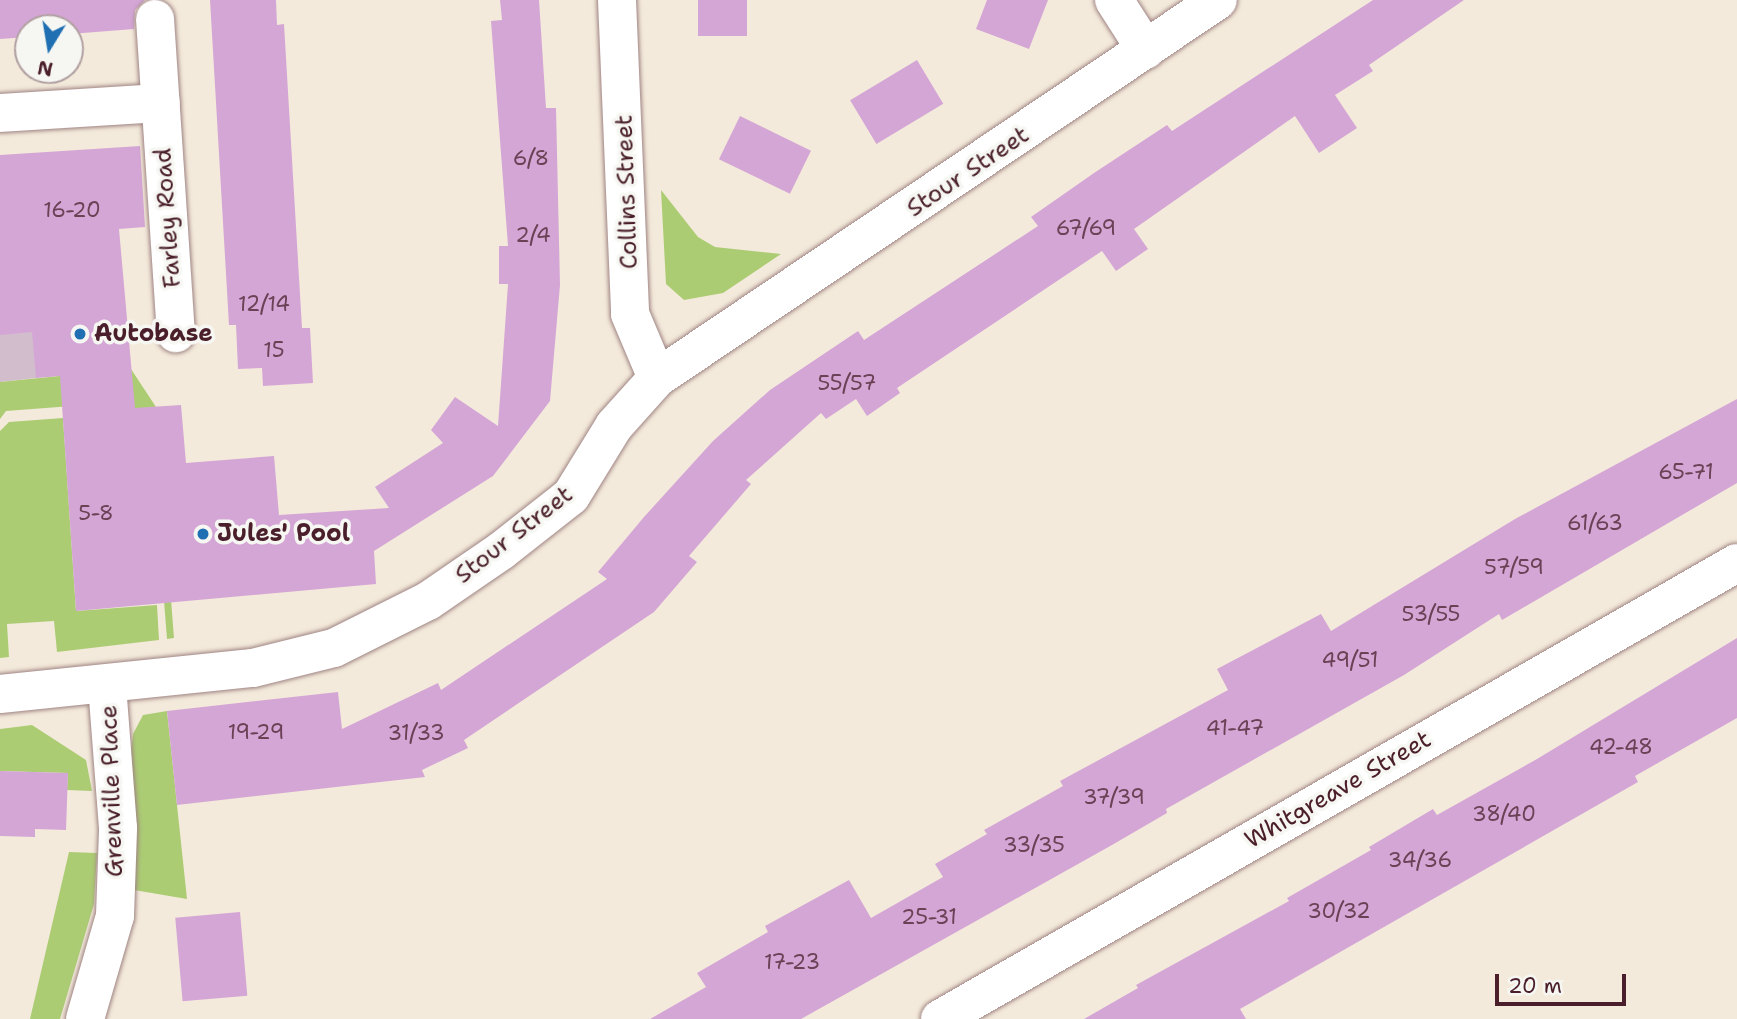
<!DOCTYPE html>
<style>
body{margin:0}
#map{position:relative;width:1737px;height:1019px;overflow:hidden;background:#f4eadb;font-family:"Shantell Sans",sans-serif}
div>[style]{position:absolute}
.industrial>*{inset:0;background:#d1bdcc}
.green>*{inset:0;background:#accc74}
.building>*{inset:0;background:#d4a6d6;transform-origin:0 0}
.roads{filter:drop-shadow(0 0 2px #9f8483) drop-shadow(0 0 2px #9f8483)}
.street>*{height:38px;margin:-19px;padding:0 19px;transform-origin:19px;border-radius:19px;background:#fff}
.dots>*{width:19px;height:19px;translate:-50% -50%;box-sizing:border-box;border:4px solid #f6f6f2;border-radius:50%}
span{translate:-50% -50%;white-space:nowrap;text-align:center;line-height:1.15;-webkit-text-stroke:7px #f6f6f2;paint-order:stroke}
.number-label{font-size:21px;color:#6c4156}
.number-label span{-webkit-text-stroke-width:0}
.street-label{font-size:24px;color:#4a1f2b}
.poi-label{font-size:24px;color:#4a1f2b;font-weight:700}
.left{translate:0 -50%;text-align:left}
.north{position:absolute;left:14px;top:14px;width:70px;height:70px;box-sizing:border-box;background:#f6f6f2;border:2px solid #b1a0a2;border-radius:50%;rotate:191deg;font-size:19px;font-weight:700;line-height:28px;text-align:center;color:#4a1f2b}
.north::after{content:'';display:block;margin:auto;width:24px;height:32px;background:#1f6fb2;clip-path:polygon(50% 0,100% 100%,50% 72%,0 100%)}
.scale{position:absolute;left:1495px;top:974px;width:131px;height:32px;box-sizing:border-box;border:4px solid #4a1f2b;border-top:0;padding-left:9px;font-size:21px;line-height:24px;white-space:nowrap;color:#4a1f2b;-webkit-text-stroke:5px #f6f6f2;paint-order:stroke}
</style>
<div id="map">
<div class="industrial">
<i style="clip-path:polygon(105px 295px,36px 378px,0 382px,0 304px)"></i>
</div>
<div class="green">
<i style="clip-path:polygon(661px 190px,698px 237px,715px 247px,781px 254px,723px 293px,684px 300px,666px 284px)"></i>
<i style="clip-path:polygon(131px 369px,156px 407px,174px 638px,167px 639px,151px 434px,112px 404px)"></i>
<i style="clip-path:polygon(69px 375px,72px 406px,6px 411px,0 419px,0 382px)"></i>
<i style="clip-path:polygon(63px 418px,76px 611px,157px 605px,159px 640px,57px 652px,54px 621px,7px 624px,9px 657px,0 658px,0 431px,9px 422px)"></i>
<i style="clip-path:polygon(167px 711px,187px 899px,134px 890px,129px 770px,133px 734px,143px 715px)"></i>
<i style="clip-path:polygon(32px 725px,86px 760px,92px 791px,67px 790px,68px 773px,0 771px,0 729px)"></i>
<i style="clip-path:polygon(69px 852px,97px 853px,94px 904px,60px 1019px,30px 1019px)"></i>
</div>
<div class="building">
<i style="clip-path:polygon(0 0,145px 0,135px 10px,134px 29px,70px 34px,70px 28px,28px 28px,28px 37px,0 39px)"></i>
<i style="clip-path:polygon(210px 0,276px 0,277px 25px,284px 24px,302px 328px,310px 328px,313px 383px,263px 386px,262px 368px,238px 369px,236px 325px,229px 325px)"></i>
<i style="clip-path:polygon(500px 0,539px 0,546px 108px,556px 108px,560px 285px,550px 401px,493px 476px,374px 551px,376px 584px,76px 611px,60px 376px,36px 378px,32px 332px,0 335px,0 155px,140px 146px,145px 227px,119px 229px,135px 408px,181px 405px,186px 463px,274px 456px,279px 515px,389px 508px,375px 487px,443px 443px,431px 430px,455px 397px,498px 426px,508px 284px,499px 284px,499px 246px,508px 246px,491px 21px,502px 20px)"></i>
<i style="left:698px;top:0;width:49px;height:36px"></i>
<i style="clip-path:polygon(987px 0,1048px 0,1029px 49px,976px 29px)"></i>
<i style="clip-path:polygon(1373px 0,1464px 0,1369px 65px,1373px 71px,1335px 95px,1357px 128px,1319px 153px,1295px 116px,1134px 229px,1148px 249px,1116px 271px,1102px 251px,897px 388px,900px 393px,867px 416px,856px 399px,826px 419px,821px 413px,746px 480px,751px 484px,689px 556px,697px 562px,654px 612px,464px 740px,468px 748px,422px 770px,425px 777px,177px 805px,167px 711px,338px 692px,342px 729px,438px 683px,441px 690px,607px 579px,598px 572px,644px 517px,713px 441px,770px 390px,858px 331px,864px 340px,1038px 226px,1031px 217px,1094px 173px,1167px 125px,1172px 131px)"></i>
<i style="left:917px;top:60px;width:51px;height:78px;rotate:59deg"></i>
<i style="left:740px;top:116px;width:79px;height:48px;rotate:26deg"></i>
<i style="clip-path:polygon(1737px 399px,1737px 483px,1502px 620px,1499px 614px,1404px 675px,1166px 809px,1167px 813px,1112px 845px,801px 1019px,650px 1019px,706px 987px,697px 973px,768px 932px,765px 926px,849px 880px,871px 918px,943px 877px,935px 864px,987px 834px,984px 830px,1063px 786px,1060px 781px,1228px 690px,1217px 669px,1321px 614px,1331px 631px,1515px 519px)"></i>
<i style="clip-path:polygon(1737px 638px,1737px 718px,1635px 776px,1638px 782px,1240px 1009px,1246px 1019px,1084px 1019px,1138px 988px,1136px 985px,1289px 901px,1287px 898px,1371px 850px,1369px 847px,1433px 809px,1437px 815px,1537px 759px)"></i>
<i style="clip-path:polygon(0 771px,68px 773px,66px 830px,35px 829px,35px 837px,0 836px)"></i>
<i style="left:240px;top:912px;width:84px;height:65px;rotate:85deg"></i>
</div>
<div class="roads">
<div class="street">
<i style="left:617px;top:0;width:314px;rotate:87.6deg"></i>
<i style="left:630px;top:314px;width:69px;rotate:67.1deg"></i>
<i style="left:1114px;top:0;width:59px;rotate:57.4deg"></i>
<i style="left:155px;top:19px;width:315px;rotate:86.2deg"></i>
<i style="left:0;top:113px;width:161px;rotate:-3.6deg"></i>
<i style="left:0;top:694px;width:254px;rotate:-5.9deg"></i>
<i style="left:253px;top:668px;width:83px;rotate:-13.9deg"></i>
<i style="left:334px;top:648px;width:105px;rotate:-26.6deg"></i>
<i style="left:428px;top:601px;width:88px;rotate:-34.4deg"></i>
<i style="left:501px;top:551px;width:89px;rotate:-38.2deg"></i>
<i style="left:571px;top:496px;width:82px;rotate:-58.4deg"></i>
<i style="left:614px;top:426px;width:64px;rotate:-48.1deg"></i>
<i style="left:657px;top:378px;width:676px;rotate:-33.97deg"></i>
<i style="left:85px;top:1019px;width:107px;rotate:-73.8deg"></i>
<i style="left:115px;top:916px;width:88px;rotate:-88deg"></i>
<i style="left:118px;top:828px;width:144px;rotate:-94.4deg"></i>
<i style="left:940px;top:1019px;width:918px;rotate:-29.78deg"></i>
</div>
</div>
<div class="dots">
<i style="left:80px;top:334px;background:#1f6fb2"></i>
<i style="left:203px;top:534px;background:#1f6fb2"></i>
</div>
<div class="number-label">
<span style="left:531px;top:158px">6/8</span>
<span style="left:72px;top:210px">16-20</span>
<span style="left:1086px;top:228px">67/69</span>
<span style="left:533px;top:235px">2/4</span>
<span style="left:264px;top:304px">12/14</span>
<span style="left:274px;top:350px">15</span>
<span style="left:847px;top:383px">55/57</span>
<span style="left:1686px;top:472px">65-71</span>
<span style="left:96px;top:513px">5-8</span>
<span style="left:1595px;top:523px">61/63</span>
<span style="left:1514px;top:567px">57/59</span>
<span style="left:1431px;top:614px">53/55</span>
<span style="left:1350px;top:660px">49/51</span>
<span style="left:1235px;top:728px">41-47</span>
<span style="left:256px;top:732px">19-29</span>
<span style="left:416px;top:733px">31/33</span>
<span style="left:1621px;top:747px">42-48</span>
<span style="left:1114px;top:797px">37/39</span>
<span style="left:1504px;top:814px">38/40</span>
<span style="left:1034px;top:845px">33/35</span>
<span style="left:1420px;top:860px">34/36</span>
<span style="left:1339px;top:911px">30/32</span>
<span style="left:929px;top:917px">25-31</span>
<span style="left:792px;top:962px">17-23</span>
</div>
<div class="street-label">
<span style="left:968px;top:172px;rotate:-34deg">Stour Street</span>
<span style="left:627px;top:192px;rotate:-92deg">Collins Street</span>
<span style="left:168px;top:218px;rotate:-94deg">Farley Road</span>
<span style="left:514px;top:535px;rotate:-38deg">Stour Street</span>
<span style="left:1338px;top:790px;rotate:-30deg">Whitgreave Street</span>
<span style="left:112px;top:791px;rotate:-92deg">Grenville Place</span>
</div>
<div class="poi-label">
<span class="left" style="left:94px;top:334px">Autobase</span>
<span class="left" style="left:217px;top:534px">Jules' Pool</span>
</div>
<div class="north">N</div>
<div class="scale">20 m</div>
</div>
